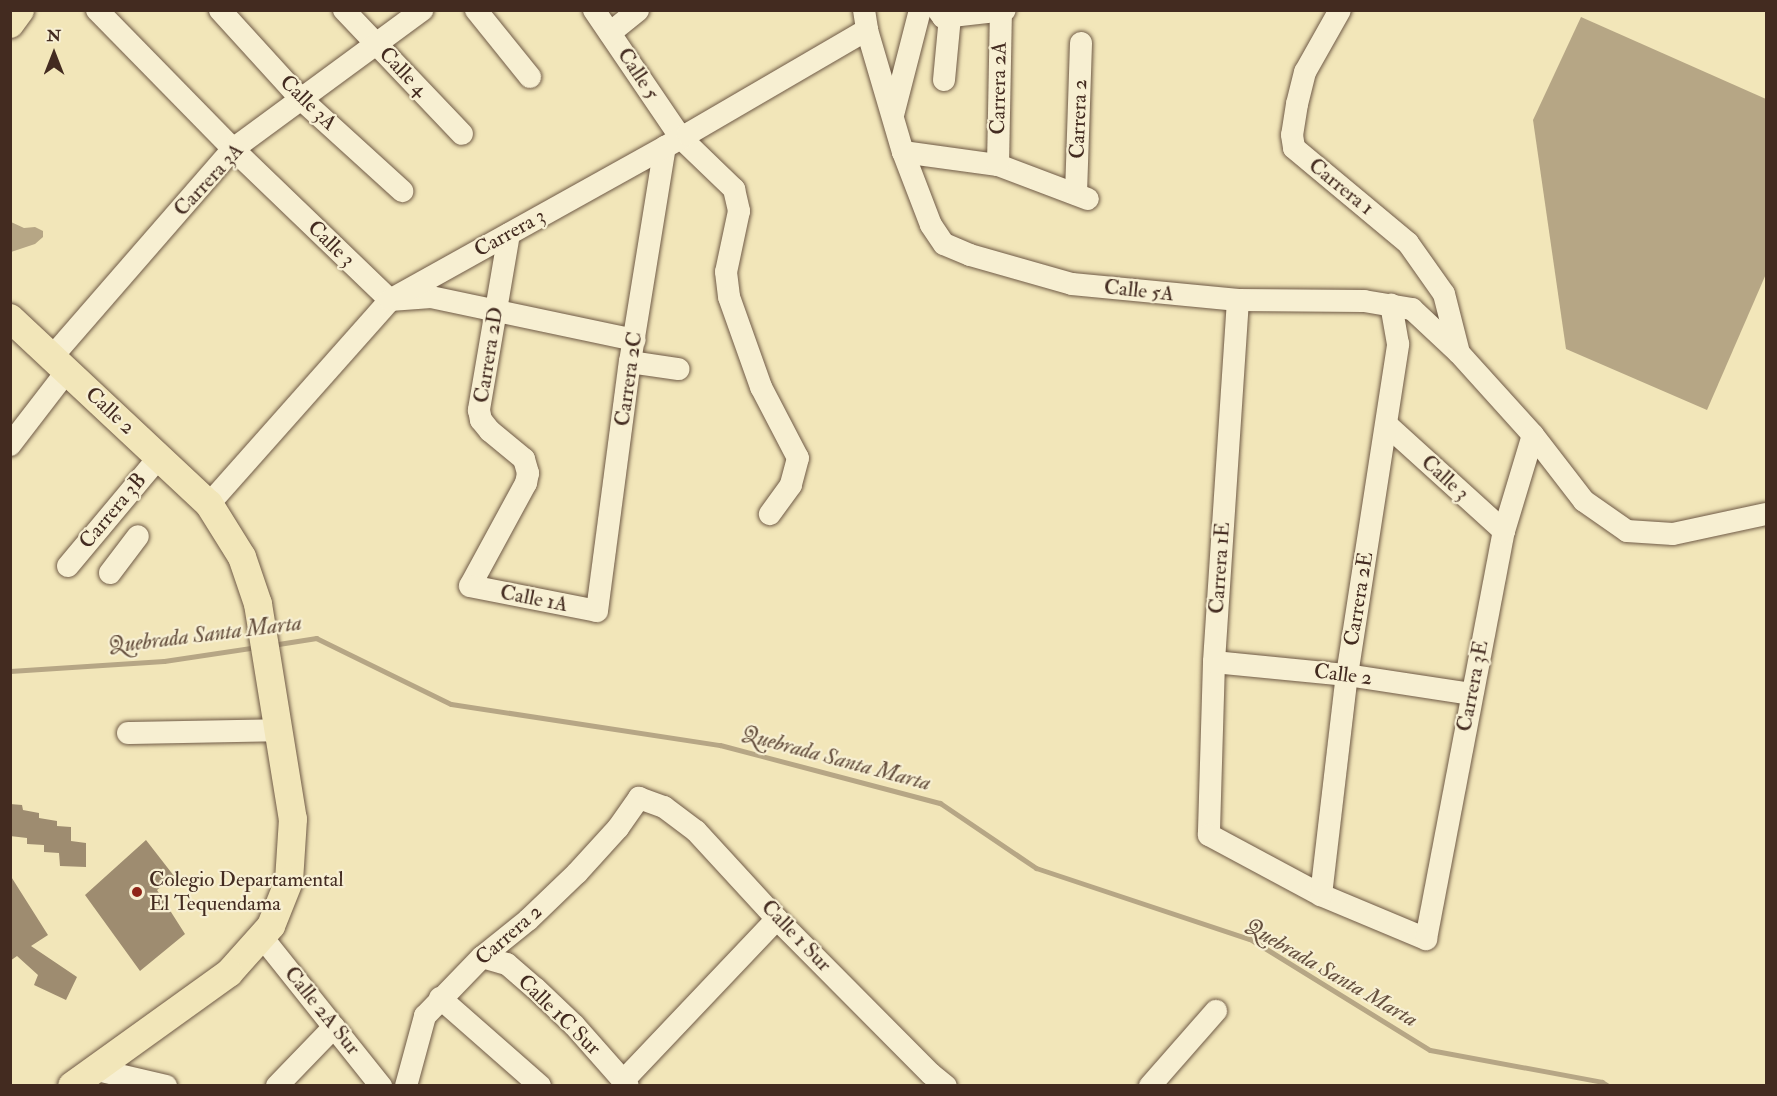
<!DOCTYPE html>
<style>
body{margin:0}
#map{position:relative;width:1777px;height:1096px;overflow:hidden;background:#f2e6b9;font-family:"IM FELL Double Pica",serif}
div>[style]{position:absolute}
.water>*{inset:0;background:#b6a685}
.stream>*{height:5px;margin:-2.5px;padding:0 2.5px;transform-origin:2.5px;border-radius:2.5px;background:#b6a685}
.building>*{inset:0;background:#9e8c70}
.roads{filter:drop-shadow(0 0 2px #6f5a46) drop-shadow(0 0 2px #6f5a46)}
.minor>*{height:22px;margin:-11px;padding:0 11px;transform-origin:11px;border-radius:11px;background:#f7efd2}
.major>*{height:28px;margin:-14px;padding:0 14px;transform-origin:14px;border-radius:14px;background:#f2e6b9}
.dots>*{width:16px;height:16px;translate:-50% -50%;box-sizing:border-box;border:3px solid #f7efd2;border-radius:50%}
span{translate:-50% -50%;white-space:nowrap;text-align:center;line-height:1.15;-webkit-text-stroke:4.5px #f7efd2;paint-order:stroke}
.street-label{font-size:21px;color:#432b20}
.poi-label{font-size:21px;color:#432b20}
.left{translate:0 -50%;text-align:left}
.water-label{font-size:22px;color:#66503e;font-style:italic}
.frame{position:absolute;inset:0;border:12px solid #432b20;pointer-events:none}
.north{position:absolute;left:24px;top:24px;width:60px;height:60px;-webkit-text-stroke:4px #f7efd2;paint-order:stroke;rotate:0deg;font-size:16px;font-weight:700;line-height:24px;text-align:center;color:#432b20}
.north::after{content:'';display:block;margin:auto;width:21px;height:27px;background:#432b20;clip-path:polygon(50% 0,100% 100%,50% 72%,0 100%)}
</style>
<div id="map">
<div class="water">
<i style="clip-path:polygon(1581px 17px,1766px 99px,1766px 274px,1707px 410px,1566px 349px,1533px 120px)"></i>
<i style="clip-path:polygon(11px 222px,24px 228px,35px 227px,43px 231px,43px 237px,35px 244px,11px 252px)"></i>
</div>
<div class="stream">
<i style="left:272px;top:645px;width:45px;rotate:-9deg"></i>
<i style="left:316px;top:638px;width:150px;rotate:26.1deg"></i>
<i style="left:451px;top:704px;width:272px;rotate:8.7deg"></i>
<i style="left:720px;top:745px;width:228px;rotate:14.8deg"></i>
<i style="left:940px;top:803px;width:116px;rotate:34.1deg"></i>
<i style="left:1036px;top:868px;width:225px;rotate:18.4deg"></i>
<i style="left:1250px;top:939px;width:211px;rotate:31.7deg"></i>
<i style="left:1430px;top:1050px;width:175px;rotate:10.5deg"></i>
<i style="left:1602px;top:1082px;width:7px;rotate:34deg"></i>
<i style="left:10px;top:671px;width:154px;rotate:-3.7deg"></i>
<i style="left:164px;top:661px;width:94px;rotate:-8.6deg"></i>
</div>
<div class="building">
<i style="clip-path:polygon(10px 804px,22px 805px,23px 810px,39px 813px,39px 818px,57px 821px,57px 826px,71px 827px,71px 841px,86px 843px,86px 867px,60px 866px,59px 853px,44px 852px,44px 845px,27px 844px,27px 838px,10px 836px)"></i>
<i style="clip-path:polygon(146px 840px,174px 876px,157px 890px,185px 934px,140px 971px,85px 895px)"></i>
<i style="clip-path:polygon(10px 875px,48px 935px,31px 946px,77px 977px,66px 1000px,34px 985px,38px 975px,17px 956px,10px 961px)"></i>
</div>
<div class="roads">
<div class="minor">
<i style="left:97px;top:10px;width:194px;rotate:45.6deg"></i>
<i style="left:233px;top:149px;width:218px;rotate:43.9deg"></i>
<i style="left:390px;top:300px;width:41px;rotate:-4.2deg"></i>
<i style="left:431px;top:297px;width:208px;rotate:11.9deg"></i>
<i style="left:220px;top:10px;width:120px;rotate:47.7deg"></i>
<i style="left:301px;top:99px;width:137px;rotate:42.3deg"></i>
<i style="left:344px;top:10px;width:171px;rotate:46.4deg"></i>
<i style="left:476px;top:10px;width:86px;rotate:51.1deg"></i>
<i style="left:594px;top:10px;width:155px;rotate:55.8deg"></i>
<i style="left:681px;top:138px;width:74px;rotate:43.9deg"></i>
<i style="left:734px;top:189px;width:23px;rotate:77deg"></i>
<i style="left:739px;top:211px;width:62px;rotate:102deg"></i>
<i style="left:726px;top:272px;width:25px;rotate:83deg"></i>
<i style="left:729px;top:297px;width:96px;rotate:70.4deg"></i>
<i style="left:761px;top:387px;width:80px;rotate:62.5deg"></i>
<i style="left:798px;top:458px;width:28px;rotate:105deg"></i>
<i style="left:791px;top:485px;width:36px;rotate:126deg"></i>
<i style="left:864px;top:10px;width:20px;rotate:81deg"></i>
<i style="left:867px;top:30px;width:127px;rotate:73.6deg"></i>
<i style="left:903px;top:152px;width:78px;rotate:69deg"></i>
<i style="left:931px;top:225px;width:23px;rotate:56deg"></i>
<i style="left:944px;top:244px;width:28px;rotate:23deg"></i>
<i style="left:970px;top:255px;width:106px;rotate:15.9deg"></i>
<i style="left:1072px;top:284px;width:167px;rotate:5.5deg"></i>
<i style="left:1238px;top:300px;width:126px;rotate:0.5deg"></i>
<i style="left:1364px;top:301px;width:49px;rotate:9.5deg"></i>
<i style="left:1412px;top:309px;width:64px;rotate:43.1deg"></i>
<i style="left:1459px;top:353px;width:110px;rotate:47.9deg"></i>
<i style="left:1533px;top:435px;width:83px;rotate:52.3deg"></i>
<i style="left:1584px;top:501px;width:52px;rotate:34.9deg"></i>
<i style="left:1627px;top:531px;width:46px;rotate:3.7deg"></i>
<i style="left:1673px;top:534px;width:95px;rotate:-12.1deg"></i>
<i style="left:938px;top:10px;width:9px;rotate:54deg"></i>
<i style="left:943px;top:17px;width:62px;rotate:-6.4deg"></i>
<i style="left:1340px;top:10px;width:71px;rotate:119.4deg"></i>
<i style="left:1305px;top:72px;width:33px;rotate:104deg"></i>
<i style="left:1297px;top:104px;width:31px;rotate:99deg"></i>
<i style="left:1292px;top:135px;width:13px;rotate:81deg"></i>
<i style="left:1294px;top:148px;width:148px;rotate:39.8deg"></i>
<i style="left:1408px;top:243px;width:62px;rotate:54.8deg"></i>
<i style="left:1444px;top:294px;width:61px;rotate:75.7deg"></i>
<i style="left:610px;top:33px;width:36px;rotate:-39deg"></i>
<i style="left:944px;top:80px;width:63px;rotate:-84.6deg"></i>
<i style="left:893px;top:115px;width:108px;rotate:-75.6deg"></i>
<i style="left:903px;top:152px;width:96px;rotate:7.8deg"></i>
<i style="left:998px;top:165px;width:96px;rotate:20.7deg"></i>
<i style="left:998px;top:165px;width:153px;rotate:-88.9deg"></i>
<i style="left:1076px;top:194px;width:151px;rotate:-88.1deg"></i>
<i style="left:509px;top:234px;width:179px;rotate:99.7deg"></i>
<i style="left:479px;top:410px;width:10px;rotate:79deg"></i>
<i style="left:481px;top:420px;width:14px;rotate:51deg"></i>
<i style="left:490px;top:431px;width:44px;rotate:39.5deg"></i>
<i style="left:524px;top:459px;width:15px;rotate:74deg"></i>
<i style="left:528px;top:473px;width:10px;rotate:101deg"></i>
<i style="left:526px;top:483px;width:117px;rotate:118.5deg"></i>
<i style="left:470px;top:586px;width:129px;rotate:11.1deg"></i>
<i style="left:597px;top:611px;width:251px;rotate:-82.5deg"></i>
<i style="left:630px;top:362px;width:218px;rotate:-80.8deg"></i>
<i style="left:1238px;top:300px;width:363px;rotate:93.8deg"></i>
<i style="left:1214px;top:662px;width:173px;rotate:91.7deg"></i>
<i style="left:1209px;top:835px;width:127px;rotate:28.2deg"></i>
<i style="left:1321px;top:895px;width:114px;rotate:22.7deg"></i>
<i style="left:1426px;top:939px;width:415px;rotate:-79.2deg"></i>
<i style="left:1504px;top:531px;width:100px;rotate:-73.2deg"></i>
<i style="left:52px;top:357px;width:276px;rotate:-49deg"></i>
<i style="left:233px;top:149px;width:235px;rotate:-36.3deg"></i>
<i style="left:630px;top:362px;width:49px;rotate:8.3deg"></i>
<i style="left:1387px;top:425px;width:158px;rotate:42.2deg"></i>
<i style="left:10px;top:445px;width:93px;rotate:-52.4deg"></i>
<i style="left:209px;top:504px;width:273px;rotate:-48.4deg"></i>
<i style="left:390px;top:300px;width:341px;rotate:-29.1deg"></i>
<i style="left:688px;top:134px;width:207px;rotate:-30.2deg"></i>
<i style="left:68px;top:566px;width:142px;rotate:-50.1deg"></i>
<i style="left:110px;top:573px;width:46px;rotate:-52.9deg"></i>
<i style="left:1214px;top:662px;width:134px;rotate:5.6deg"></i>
<i style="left:1347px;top:675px;width:125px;rotate:8.7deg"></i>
<i style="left:128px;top:733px;width:151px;rotate:-1.1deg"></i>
<i style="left:1321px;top:895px;width:222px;rotate:-83.3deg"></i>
<i style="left:1347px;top:675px;width:335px;rotate:-81.2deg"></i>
<i style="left:1398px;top:344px;width:40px;rotate:-100deg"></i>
<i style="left:262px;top:937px;width:191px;rotate:51.4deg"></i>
<i style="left:482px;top:957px;width:26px;rotate:16deg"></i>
<i style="left:507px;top:964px;width:37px;rotate:41deg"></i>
<i style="left:535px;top:988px;width:54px;rotate:43.5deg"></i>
<i style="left:574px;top:1025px;width:81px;rotate:48.5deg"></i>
<i style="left:440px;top:998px;width:133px;rotate:41.3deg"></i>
<i style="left:93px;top:1069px;width:75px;rotate:13.1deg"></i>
<i style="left:624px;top:1080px;width:222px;rotate:-46.5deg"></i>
<i style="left:277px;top:1086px;width:82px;rotate:-46deg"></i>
<i style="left:406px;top:1086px;width:73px;rotate:-74.8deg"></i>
<i style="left:425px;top:1016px;width:82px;rotate:-46deg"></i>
<i style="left:482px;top:957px;width:59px;rotate:-38.8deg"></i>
<i style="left:528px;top:920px;width:68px;rotate:-43.8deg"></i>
<i style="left:577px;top:873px;width:61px;rotate:-47.7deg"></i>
<i style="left:618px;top:828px;width:37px;rotate:-55deg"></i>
<i style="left:639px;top:798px;width:27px;rotate:20deg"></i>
<i style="left:664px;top:807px;width:40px;rotate:37deg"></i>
<i style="left:696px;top:831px;width:120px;rotate:47.4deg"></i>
<i style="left:777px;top:919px;width:218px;rotate:45.2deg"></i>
<i style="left:931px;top:1074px;width:19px;rotate:39deg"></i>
<i style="left:1150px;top:1086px;width:100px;rotate:-48.7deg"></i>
</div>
<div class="major">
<i style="left:10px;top:24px;width:17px;rotate:-54deg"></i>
<i style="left:10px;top:318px;width:272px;rotate:43.1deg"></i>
<i style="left:209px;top:504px;width:62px;rotate:58.1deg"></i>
<i style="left:242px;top:557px;width:50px;rotate:71.2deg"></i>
<i style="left:258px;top:604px;width:218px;rotate:80.8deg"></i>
<i style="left:293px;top:819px;width:62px;rotate:93.7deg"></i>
<i style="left:289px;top:881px;width:48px;rotate:111.8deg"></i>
<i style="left:271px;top:926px;width:63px;rotate:131.8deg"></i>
<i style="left:229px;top:973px;width:193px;rotate:144.3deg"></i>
</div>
</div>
<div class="dots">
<i style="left:137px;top:892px;background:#8f2418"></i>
</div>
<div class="street-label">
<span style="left:403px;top:72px;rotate:46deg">Calle 4</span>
<span style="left:638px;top:74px;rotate:56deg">Calle 5</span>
<span style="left:999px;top:88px;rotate:-89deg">Carrera 2A</span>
<span style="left:308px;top:103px;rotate:44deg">Calle 3A</span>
<span style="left:1079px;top:119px;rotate:-88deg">Carrera 2</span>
<span style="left:209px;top:180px;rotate:-47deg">Carrera 3A</span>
<span style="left:1341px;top:187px;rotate:39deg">Carrera 1</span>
<span style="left:510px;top:233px;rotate:-29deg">Carrera 3</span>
<span style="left:331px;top:244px;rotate:44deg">Calle 3</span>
<span style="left:1139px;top:291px;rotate:6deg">Calle 5A</span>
<span style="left:489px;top:355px;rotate:-81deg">Carrera 2D</span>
<span style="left:629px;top:379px;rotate:-82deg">Carrera 2C</span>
<span style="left:110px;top:411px;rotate:43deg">Calle 2</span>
<span style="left:1445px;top:478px;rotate:42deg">Calle 3</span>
<span style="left:113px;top:511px;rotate:-50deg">Carrera 3B</span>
<span style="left:1220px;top:568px;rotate:-86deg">Carrera 1E</span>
<span style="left:534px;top:599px;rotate:11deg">Calle 1A</span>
<span style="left:1359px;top:599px;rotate:-81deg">Carrera 2E</span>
<span style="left:1343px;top:675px;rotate:7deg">Calle 2</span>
<span style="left:1473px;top:686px;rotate:-79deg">Carrera 3E</span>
<span style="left:509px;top:935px;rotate:-41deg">Carrera 2</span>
<span style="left:796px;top:936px;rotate:46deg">Calle 1 Sur</span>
<span style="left:322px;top:1011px;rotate:51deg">Calle 2A Sur</span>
<span style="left:559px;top:1015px;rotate:44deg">Calle 1C Sur</span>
</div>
<div class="poi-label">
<span class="left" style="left:149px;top:892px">Colegio Departamental<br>El Tequendama</span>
</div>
<div class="water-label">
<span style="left:205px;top:635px;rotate:-7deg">Quebrada Santa Marta</span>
<span style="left:836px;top:759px;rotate:15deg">Quebrada Santa Marta</span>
<span style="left:1331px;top:973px;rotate:30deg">Quebrada Santa Marta</span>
</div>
<div class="frame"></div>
<div class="north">N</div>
</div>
